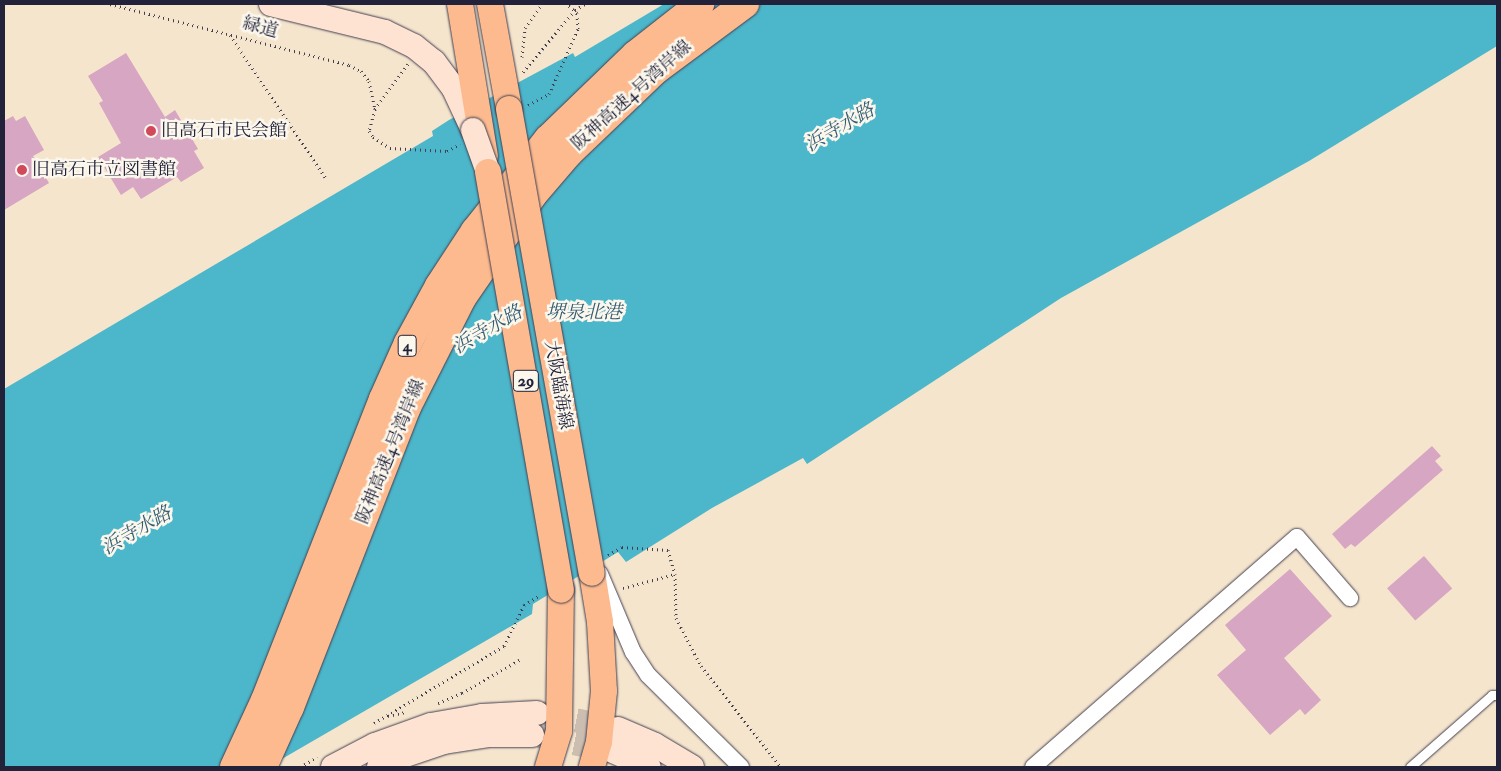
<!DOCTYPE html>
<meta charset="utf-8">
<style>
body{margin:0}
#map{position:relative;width:1501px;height:771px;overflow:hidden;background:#f5e5cd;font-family:"IM FELL Double Pica","Noto Serif JP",serif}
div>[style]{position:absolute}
.water>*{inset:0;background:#4cb6ca}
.building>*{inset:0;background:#d7a6c2;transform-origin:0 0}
.secondary-tunnel>*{height:24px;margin-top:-12px;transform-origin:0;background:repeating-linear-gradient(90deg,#cbbeb0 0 24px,transparent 0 36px)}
.path>*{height:3px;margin-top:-1.5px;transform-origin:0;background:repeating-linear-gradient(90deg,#423f51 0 1px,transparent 0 5px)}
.roads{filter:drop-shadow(0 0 1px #423f51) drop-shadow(0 0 1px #423f51)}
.lane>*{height:9px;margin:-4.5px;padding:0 4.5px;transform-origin:4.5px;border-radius:4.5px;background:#fff}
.street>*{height:16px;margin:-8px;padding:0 8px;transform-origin:8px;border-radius:8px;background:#fff}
.secondary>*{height:24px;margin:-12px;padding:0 12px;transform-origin:12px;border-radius:12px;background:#fee3d2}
.primary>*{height:26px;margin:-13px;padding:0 13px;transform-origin:13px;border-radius:13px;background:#fcba8e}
.highway>*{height:28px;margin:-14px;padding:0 14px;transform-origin:14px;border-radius:14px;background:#fcba8e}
.bridges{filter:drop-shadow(0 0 1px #423f51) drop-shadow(0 0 1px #423f51)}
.secondary-bridge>*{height:24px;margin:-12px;padding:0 12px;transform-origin:12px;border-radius:12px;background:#fee3d2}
.primary-bridge>*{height:26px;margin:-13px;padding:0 13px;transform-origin:13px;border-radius:13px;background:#fcba8e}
.dots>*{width:14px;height:14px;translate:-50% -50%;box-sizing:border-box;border:2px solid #fbf7ec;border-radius:50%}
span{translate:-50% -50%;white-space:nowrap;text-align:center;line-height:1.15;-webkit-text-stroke:5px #fbf7ec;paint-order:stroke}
.shield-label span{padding:1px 4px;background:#fbf7ec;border:1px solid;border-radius:4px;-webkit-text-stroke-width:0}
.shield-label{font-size:16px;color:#22223b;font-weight:700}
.street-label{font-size:18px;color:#22223b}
.poi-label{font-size:18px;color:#22223b}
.left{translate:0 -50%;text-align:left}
.water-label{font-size:19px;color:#335d74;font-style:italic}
.frame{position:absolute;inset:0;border:5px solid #22223b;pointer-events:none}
</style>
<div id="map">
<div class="water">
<i style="clip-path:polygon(664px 4px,1497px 4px,1497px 46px,1309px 161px,1061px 298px,807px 464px,803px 458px,712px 508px,626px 562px,618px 552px,533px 604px,532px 614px,268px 767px,4px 767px,4px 389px,433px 136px,432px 131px,449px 120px,573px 53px,575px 57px)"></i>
</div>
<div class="building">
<i style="clip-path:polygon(126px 53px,165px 117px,175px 110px,198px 149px,194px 151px,204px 168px,181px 182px,177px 177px,141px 199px,133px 187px,121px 195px,98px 157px,121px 143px,99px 103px,103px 101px,88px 76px)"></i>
<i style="clip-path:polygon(13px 116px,16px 121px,25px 116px,44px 150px,33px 156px,49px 183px,4px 210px,4px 121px)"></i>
<i style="clip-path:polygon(1432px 446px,1441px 456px,1435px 461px,1443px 470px,1355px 547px,1351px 544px,1345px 549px,1332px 534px)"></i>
<i style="left:1424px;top:556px;width:43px;height:49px;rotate:49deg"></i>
<i style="clip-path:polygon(1290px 569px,1332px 616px,1284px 658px,1321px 700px,1305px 715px,1300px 709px,1270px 735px,1217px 675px,1246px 650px,1225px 625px)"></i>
</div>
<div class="secondary-tunnel">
<i style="left:541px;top:713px;width:79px;rotate:11.7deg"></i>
<i style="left:539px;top:736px;width:76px;rotate:11.5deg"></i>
</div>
<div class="path">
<i style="left:110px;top:4px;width:247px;rotate:14.3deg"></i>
<i style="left:349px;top:65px;width:13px;rotate:27deg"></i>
<i style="left:361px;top:71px;width:13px;rotate:51deg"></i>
<i style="left:369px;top:81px;width:29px;rotate:78deg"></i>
<i style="left:230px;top:35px;width:174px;rotate:56.2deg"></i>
<i style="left:522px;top:57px;width:29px;rotate:-84deg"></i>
<i style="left:525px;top:28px;width:29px;rotate:-55deg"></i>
<i style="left:408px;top:64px;width:56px;rotate:126.3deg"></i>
<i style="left:375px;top:109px;width:23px;rotate:105deg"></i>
<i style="left:369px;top:131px;width:7px;rotate:56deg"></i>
<i style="left:373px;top:137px;width:20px;rotate:33deg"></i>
<i style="left:390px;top:148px;width:57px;rotate:3deg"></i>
<i style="left:447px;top:151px;width:15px;rotate:-28deg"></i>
<i style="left:523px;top:72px;width:81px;rotate:-50deg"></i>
<i style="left:575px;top:10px;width:12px;rotate:-31deg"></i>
<i style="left:528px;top:105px;width:24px;rotate:-28deg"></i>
<i style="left:549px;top:94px;width:71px;rotate:-66deg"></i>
<i style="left:578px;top:29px;width:16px;rotate:-94deg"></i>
<i style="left:577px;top:13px;width:13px;rotate:-138deg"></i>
<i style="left:608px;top:555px;width:16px;rotate:-30deg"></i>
<i style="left:622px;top:547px;width:46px;rotate:3.7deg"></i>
<i style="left:668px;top:550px;width:25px;rotate:74deg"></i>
<i style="left:675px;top:574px;width:44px;rotate:88.7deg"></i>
<i style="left:676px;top:618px;width:54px;rotate:62.5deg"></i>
<i style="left:701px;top:666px;width:129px;rotate:51.6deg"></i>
<i style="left:623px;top:588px;width:54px;rotate:-15.1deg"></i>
<i style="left:438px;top:703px;width:26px;rotate:-23deg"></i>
<i style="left:462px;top:693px;width:68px;rotate:-30deg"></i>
<i style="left:388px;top:716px;width:18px;rotate:-13deg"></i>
<i style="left:374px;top:723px;width:151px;rotate:-30.6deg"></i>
<i style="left:504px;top:646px;width:46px;rotate:-64deg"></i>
<i style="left:524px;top:605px;width:19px;rotate:-32deg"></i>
<i style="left:300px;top:767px;width:20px;rotate:-30deg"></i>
</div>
<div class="roads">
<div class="lane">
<i style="left:1410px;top:767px;width:109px;rotate:-41.3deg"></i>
<i style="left:1492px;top:695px;width:5px"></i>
</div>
<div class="street">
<i style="left:600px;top:574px;width:85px;rotate:67.1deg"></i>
<i style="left:633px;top:652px;width:27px;rotate:57deg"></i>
<i style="left:648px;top:675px;width:131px;rotate:44.7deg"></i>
<i style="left:1033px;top:767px;width:350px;rotate:-41.1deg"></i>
<i style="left:1297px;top:537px;width:81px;rotate:49deg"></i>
</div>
<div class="secondary">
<i style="left:271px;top:4px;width:117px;rotate:13.8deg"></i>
<i style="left:385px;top:32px;width:32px;rotate:26deg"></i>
<i style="left:414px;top:46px;width:26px;rotate:39deg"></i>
<i style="left:434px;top:62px;width:34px;rotate:53deg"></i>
<i style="left:454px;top:89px;width:45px;rotate:65.1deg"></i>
<i style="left:618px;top:729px;width:40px;rotate:23.4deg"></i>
<i style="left:655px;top:745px;width:43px;rotate:30.7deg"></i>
<i style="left:613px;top:751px;width:39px;rotate:24deg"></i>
<i style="left:333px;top:767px;width:47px;rotate:-27.6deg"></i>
<i style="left:375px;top:745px;width:59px;rotate:-19.7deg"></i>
<i style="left:431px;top:725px;width:52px;rotate:-10deg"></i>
<i style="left:482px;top:716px;width:55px;rotate:-3.1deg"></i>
<i style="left:379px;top:767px;width:17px;rotate:-28deg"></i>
<i style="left:394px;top:759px;width:53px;rotate:-18.8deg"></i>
<i style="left:444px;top:742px;width:46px;rotate:-8.8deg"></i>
<i style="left:489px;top:735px;width:43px"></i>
</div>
<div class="primary">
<i style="left:460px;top:4px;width:154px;rotate:80.7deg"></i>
<i style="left:490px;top:4px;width:107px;rotate:79.7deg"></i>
<i style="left:592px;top:573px;width:50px;rotate:80.7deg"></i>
<i style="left:600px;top:622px;width:69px;rotate:86.7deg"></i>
<i style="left:604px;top:691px;width:51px;rotate:95.6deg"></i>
<i style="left:599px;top:742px;width:26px;rotate:106deg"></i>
<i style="left:548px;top:767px;width:38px;rotate:-73deg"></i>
<i style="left:559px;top:731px;width:141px;rotate:-89.2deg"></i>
</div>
<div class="highway">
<i style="left:234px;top:767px;width:74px;rotate:-65.2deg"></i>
<i style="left:265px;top:700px;width:323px;rotate:-68.6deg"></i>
<i style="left:383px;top:399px;width:61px;rotate:-65.9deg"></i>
<i style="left:408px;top:343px;width:65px;rotate:-61.5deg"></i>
<i style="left:439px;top:286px;width:66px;rotate:-56.8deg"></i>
<i style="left:475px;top:231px;width:117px;rotate:-51.6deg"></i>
<i style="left:548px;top:139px;width:121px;rotate:-44deg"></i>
<i style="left:635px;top:55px;width:83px;rotate:-38.1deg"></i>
<i style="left:263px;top:767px;width:66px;rotate:-65.8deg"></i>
<i style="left:290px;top:707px;width:322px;rotate:-68.7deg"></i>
<i style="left:407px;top:407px;width:122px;rotate:-63.2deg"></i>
<i style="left:462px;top:298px;width:125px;rotate:-55.4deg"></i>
<i style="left:533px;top:195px;width:55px;rotate:-49.4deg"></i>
<i style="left:569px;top:153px;width:120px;rotate:-43.7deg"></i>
<i style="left:656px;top:70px;width:111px;rotate:-36.6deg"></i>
</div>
</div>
<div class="bridges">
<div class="secondary-bridge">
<i style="left:473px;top:130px;width:45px;rotate:70.3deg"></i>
</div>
<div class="primary-bridge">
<i style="left:509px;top:109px;width:471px;rotate:79.9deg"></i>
<i style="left:488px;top:172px;width:424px;rotate:80.1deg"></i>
</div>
</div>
<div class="dots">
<i style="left:151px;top:131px;background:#d1495b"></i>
<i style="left:22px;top:170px;background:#d1495b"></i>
</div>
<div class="shield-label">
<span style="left:407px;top:346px">4</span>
<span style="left:526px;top:381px">29</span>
</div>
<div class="street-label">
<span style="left:260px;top:28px;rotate:15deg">緑道</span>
<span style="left:632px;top:96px;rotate:-42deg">阪神高速4号湾岸線</span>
<span style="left:558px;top:385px;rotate:80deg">大阪臨海線</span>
<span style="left:391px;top:452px;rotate:-68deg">阪神高速4号湾岸線</span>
</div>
<div class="poi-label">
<span class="left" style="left:161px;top:131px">旧高石市民会館</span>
<span class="left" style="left:32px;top:170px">旧高石市立図書館</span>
</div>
<div class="water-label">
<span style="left:840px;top:128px;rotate:-30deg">浜寺水路</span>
<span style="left:584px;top:313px">堺泉北港</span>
<span style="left:488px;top:330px;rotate:-30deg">浜寺水路</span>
<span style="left:137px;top:531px;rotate:-30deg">浜寺水路</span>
</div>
<div class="frame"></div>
</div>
